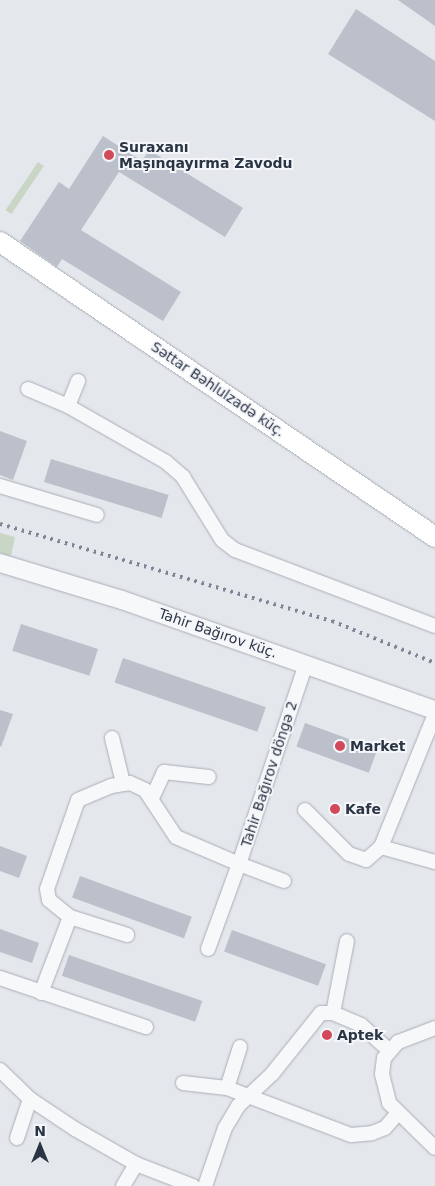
<!DOCTYPE html>
<meta charset="utf-8">
<style>
body{margin:0}
#map{position:relative;width:435px;height:1186px;overflow:hidden;background:#e4e7ec;font-family:"DejaVu Sans",sans-serif}
div>[style]{position:absolute}
.green>*{inset:0;background:#c9d6c5;transform-origin:0 0}
.building>*{inset:0;background:#bbc0ca;transform-origin:0 0}
.roads{filter:drop-shadow(0 0 1px #a9aeb7) drop-shadow(0 0 1px #a9aeb7)}
.minor>*{height:14px;margin:-7px;padding:0 7px;transform-origin:7px;border-radius:7px;background:#f7f8fa}
.tertiary>*{height:18px;margin:-9px;padding:0 9px;transform-origin:9px;border-radius:9px;background:#f7f8fa}
.secondary>*{height:20px;margin:-10px;padding:0 10px;transform-origin:10px;border-radius:10px;background:#fff}
.rail>*{height:4px;margin-top:-2px;transform-origin:0;background:repeating-linear-gradient(90deg,#7d8696 0 2.5px,transparent 0 7.5px)}
.dots>*{width:14px;height:14px;translate:-50% -50%;box-sizing:border-box;border:2px solid #f4f6f9;border-radius:50%}
span{translate:-50% -50%;white-space:nowrap;text-align:center;line-height:1.15;-webkit-text-stroke:4px #f4f6f9;paint-order:stroke}
.poi-label{font-size:14px;color:#2b3445;font-weight:700}
.left{translate:0 -50%;text-align:left}
.street-label{font-size:14px;color:#2b3445}
.north{position:absolute;left:15px;top:1121px;width:50px;height:50px;-webkit-text-stroke:4px #f4f6f9;paint-order:stroke;rotate:0deg;font-size:14px;font-weight:700;line-height:20px;text-align:center;color:#2b3445}
.north::after{content:'';display:block;margin:auto;width:18px;height:22px;background:#2b3445;clip-path:polygon(50% 0,100% 100%,50% 72%,0 100%)}
</style>
<div id="map">
<div class="green">
<i style="left:38px;top:162px;width:7px;height:58px;rotate:34deg"></i>
<i style="clip-path:polygon(0 533px,15px 537px,11px 556px,0 553px)"></i>
</div>
<div class="building">
<i style="clip-path:polygon(398px 0,435px 0,435px 26px)"></i>
<i style="clip-path:polygon(356px 9px,435px 61px,435px 121px,328px 54px)"></i>
<i style="clip-path:polygon(103px 136px,142px 161px,149px 150px,243px 208px,225px 237px,119px 172px,81px 230px,181px 292px,163px 321px,62px 259px,57px 267px,20px 241px,59px 182px,69px 189px)"></i>
<i style="clip-path:polygon(0 431px,27px 441px,13px 480px,0 475px)"></i>
<i style="left:51px;top:459px;width:123px;height:24px;rotate:17deg"></i>
<i style="left:21px;top:624px;width:81px;height:28px;rotate:18deg"></i>
<i style="left:123px;top:658px;width:151px;height:26px;rotate:19deg"></i>
<i style="clip-path:polygon(0 710px,13px 714px,1px 747px,0 746px)"></i>
<i style="left:305px;top:723px;width:77px;height:25px;rotate:20deg"></i>
<i style="clip-path:polygon(0 846px,27px 856px,19px 878px,0 871px)"></i>
<i style="left:80px;top:876px;width:119px;height:23px;rotate:20deg"></i>
<i style="clip-path:polygon(0 929px,39px 943px,32px 963px,0 952px)"></i>
<i style="left:232px;top:930px;width:100px;height:23px;rotate:20deg"></i>
<i style="left:69px;top:955px;width:141px;height:22px;rotate:19deg"></i>
</div>
<div class="roads">
<div class="minor">
<i style="left:28px;top:389px;width:43px;rotate:23deg"></i>
<i style="left:68px;top:406px;width:113px;rotate:29.7deg"></i>
<i style="left:166px;top:462px;width:23px;rotate:41deg"></i>
<i style="left:183px;top:477px;width:74px;rotate:58.2deg"></i>
<i style="left:222px;top:540px;width:16px;rotate:38deg"></i>
<i style="left:235px;top:550px;width:214px;rotate:20.8deg"></i>
<i style="left:68px;top:406px;width:27px;rotate:-68deg"></i>
<i style="left:0;top:486px;width:101px;rotate:16.6deg"></i>
<i style="left:112px;top:738px;width:46px;rotate:76.3deg"></i>
<i style="left:152px;top:798px;width:29px;rotate:-65deg"></i>
<i style="left:164px;top:772px;width:45px;rotate:6.3deg"></i>
<i style="left:305px;top:810px;width:62px;rotate:45deg"></i>
<i style="left:349px;top:854px;width:18px;rotate:19deg"></i>
<i style="left:366px;top:860px;width:20px;rotate:-41deg"></i>
<i style="left:381px;top:847px;width:144px;rotate:-67.9deg"></i>
<i style="left:381px;top:847px;width:56px;rotate:15.5deg"></i>
<i style="left:70px;top:917px;width:60px;rotate:17.5deg"></i>
<i style="left:208px;top:949px;width:90px;rotate:-70deg"></i>
<i style="left:239px;top:864px;width:48px;rotate:20.7deg"></i>
<i style="left:0;top:978px;width:154px;rotate:18.6deg"></i>
<i style="left:41px;top:993px;width:81px;rotate:-69.1deg"></i>
<i style="left:70px;top:917px;width:27px;rotate:-141deg"></i>
<i style="left:49px;top:900px;width:11px;rotate:-100deg"></i>
<i style="left:47px;top:889px;width:94px;rotate:-70.8deg"></i>
<i style="left:78px;top:800px;width:36px;rotate:-23deg"></i>
<i style="left:111px;top:786px;width:19px;rotate:-9deg"></i>
<i style="left:130px;top:783px;width:17px;rotate:25deg"></i>
<i style="left:145px;top:790px;width:56px;rotate:56.6deg"></i>
<i style="left:176px;top:837px;width:69px;rotate:23.2deg"></i>
<i style="left:239px;top:864px;width:211px;rotate:-71.5deg"></i>
<i style="left:333px;top:1013px;width:73px;rotate:-79deg"></i>
<i style="left:435px;top:1028px;width:40px;rotate:159deg"></i>
<i style="left:398px;top:1042px;width:21px;rotate:131deg"></i>
<i style="left:384px;top:1058px;width:16px;rotate:97deg"></i>
<i style="left:382px;top:1074px;width:30px;rotate:76deg"></i>
<i style="left:389px;top:1103px;width:64px;rotate:44.4deg"></i>
<i style="left:0;top:1070px;width:42px;rotate:44deg"></i>
<i style="left:30px;top:1099px;width:54px;rotate:33.7deg"></i>
<i style="left:75px;top:1129px;width:70px;rotate:29.8deg"></i>
<i style="left:136px;top:1164px;width:61px;rotate:21.1deg"></i>
<i style="left:183px;top:1083px;width:44px;rotate:6.5deg"></i>
<i style="left:227px;top:1088px;width:133px;rotate:20.8deg"></i>
<i style="left:351px;top:1135px;width:21px;rotate:-5deg"></i>
<i style="left:372px;top:1133px;width:14px;rotate:-21deg"></i>
<i style="left:385px;top:1128px;width:18px;rotate:-49deg"></i>
<i style="left:227px;top:1088px;width:43px;rotate:-72.4deg"></i>
<i style="left:17px;top:1138px;width:41px;rotate:-71.6deg"></i>
<i style="left:123px;top:1186px;width:26px;rotate:-59deg"></i>
<i style="left:205px;top:1186px;width:61px;rotate:-71deg"></i>
<i style="left:225px;top:1128px;width:26px;rotate:-59deg"></i>
<i style="left:238px;top:1106px;width:47px;rotate:-43.3deg"></i>
<i style="left:272px;top:1074px;width:78px;rotate:-51.2deg"></i>
<i style="left:321px;top:1013px;width:12px"></i>
<i style="left:333px;top:1013px;width:30px;rotate:23deg"></i>
<i style="left:361px;top:1025px;width:38px;rotate:42deg"></i>
</div>
<div class="tertiary">
<i style="left:0;top:563px;width:127px;rotate:16.9deg"></i>
<i style="left:122px;top:600px;width:332px;rotate:19.4deg"></i>
</div>
<div class="secondary">
<i style="left:0;top:242px;width:526px;rotate:34.14deg"></i>
</div>
</div>
<div class="rail">
<i style="left:0;top:524px;width:346px;rotate:16.3deg"></i>
<i style="left:332px;top:621px;width:111px;rotate:22.2deg"></i>
</div>
<div class="dots">
<i style="left:109px;top:155px;background:#d1495b"></i>
<i style="left:340px;top:746px;background:#d1495b"></i>
<i style="left:335px;top:809px;background:#d1495b"></i>
<i style="left:327px;top:1035px;background:#d1495b"></i>
</div>
<div class="poi-label">
<span class="left" style="left:119px;top:155px">Suraxanı<br>Maşınqayırma Zavodu</span>
<span class="left" style="left:350px;top:746px">Market</span>
<span class="left" style="left:345px;top:809px">Kafe</span>
<span class="left" style="left:337px;top:1035px">Aptek</span>
</div>
<div class="street-label">
<span style="left:218px;top:389px;rotate:34deg">Səttar Bəhlulzadə küç.</span>
<span style="left:218px;top:633px;rotate:19deg">Tahir Bağırov küç.</span>
<span style="left:269px;top:774px;rotate:-72deg">Tahir Bağırov döngə 2</span>
</div>
<div class="north">N</div>
</div>
